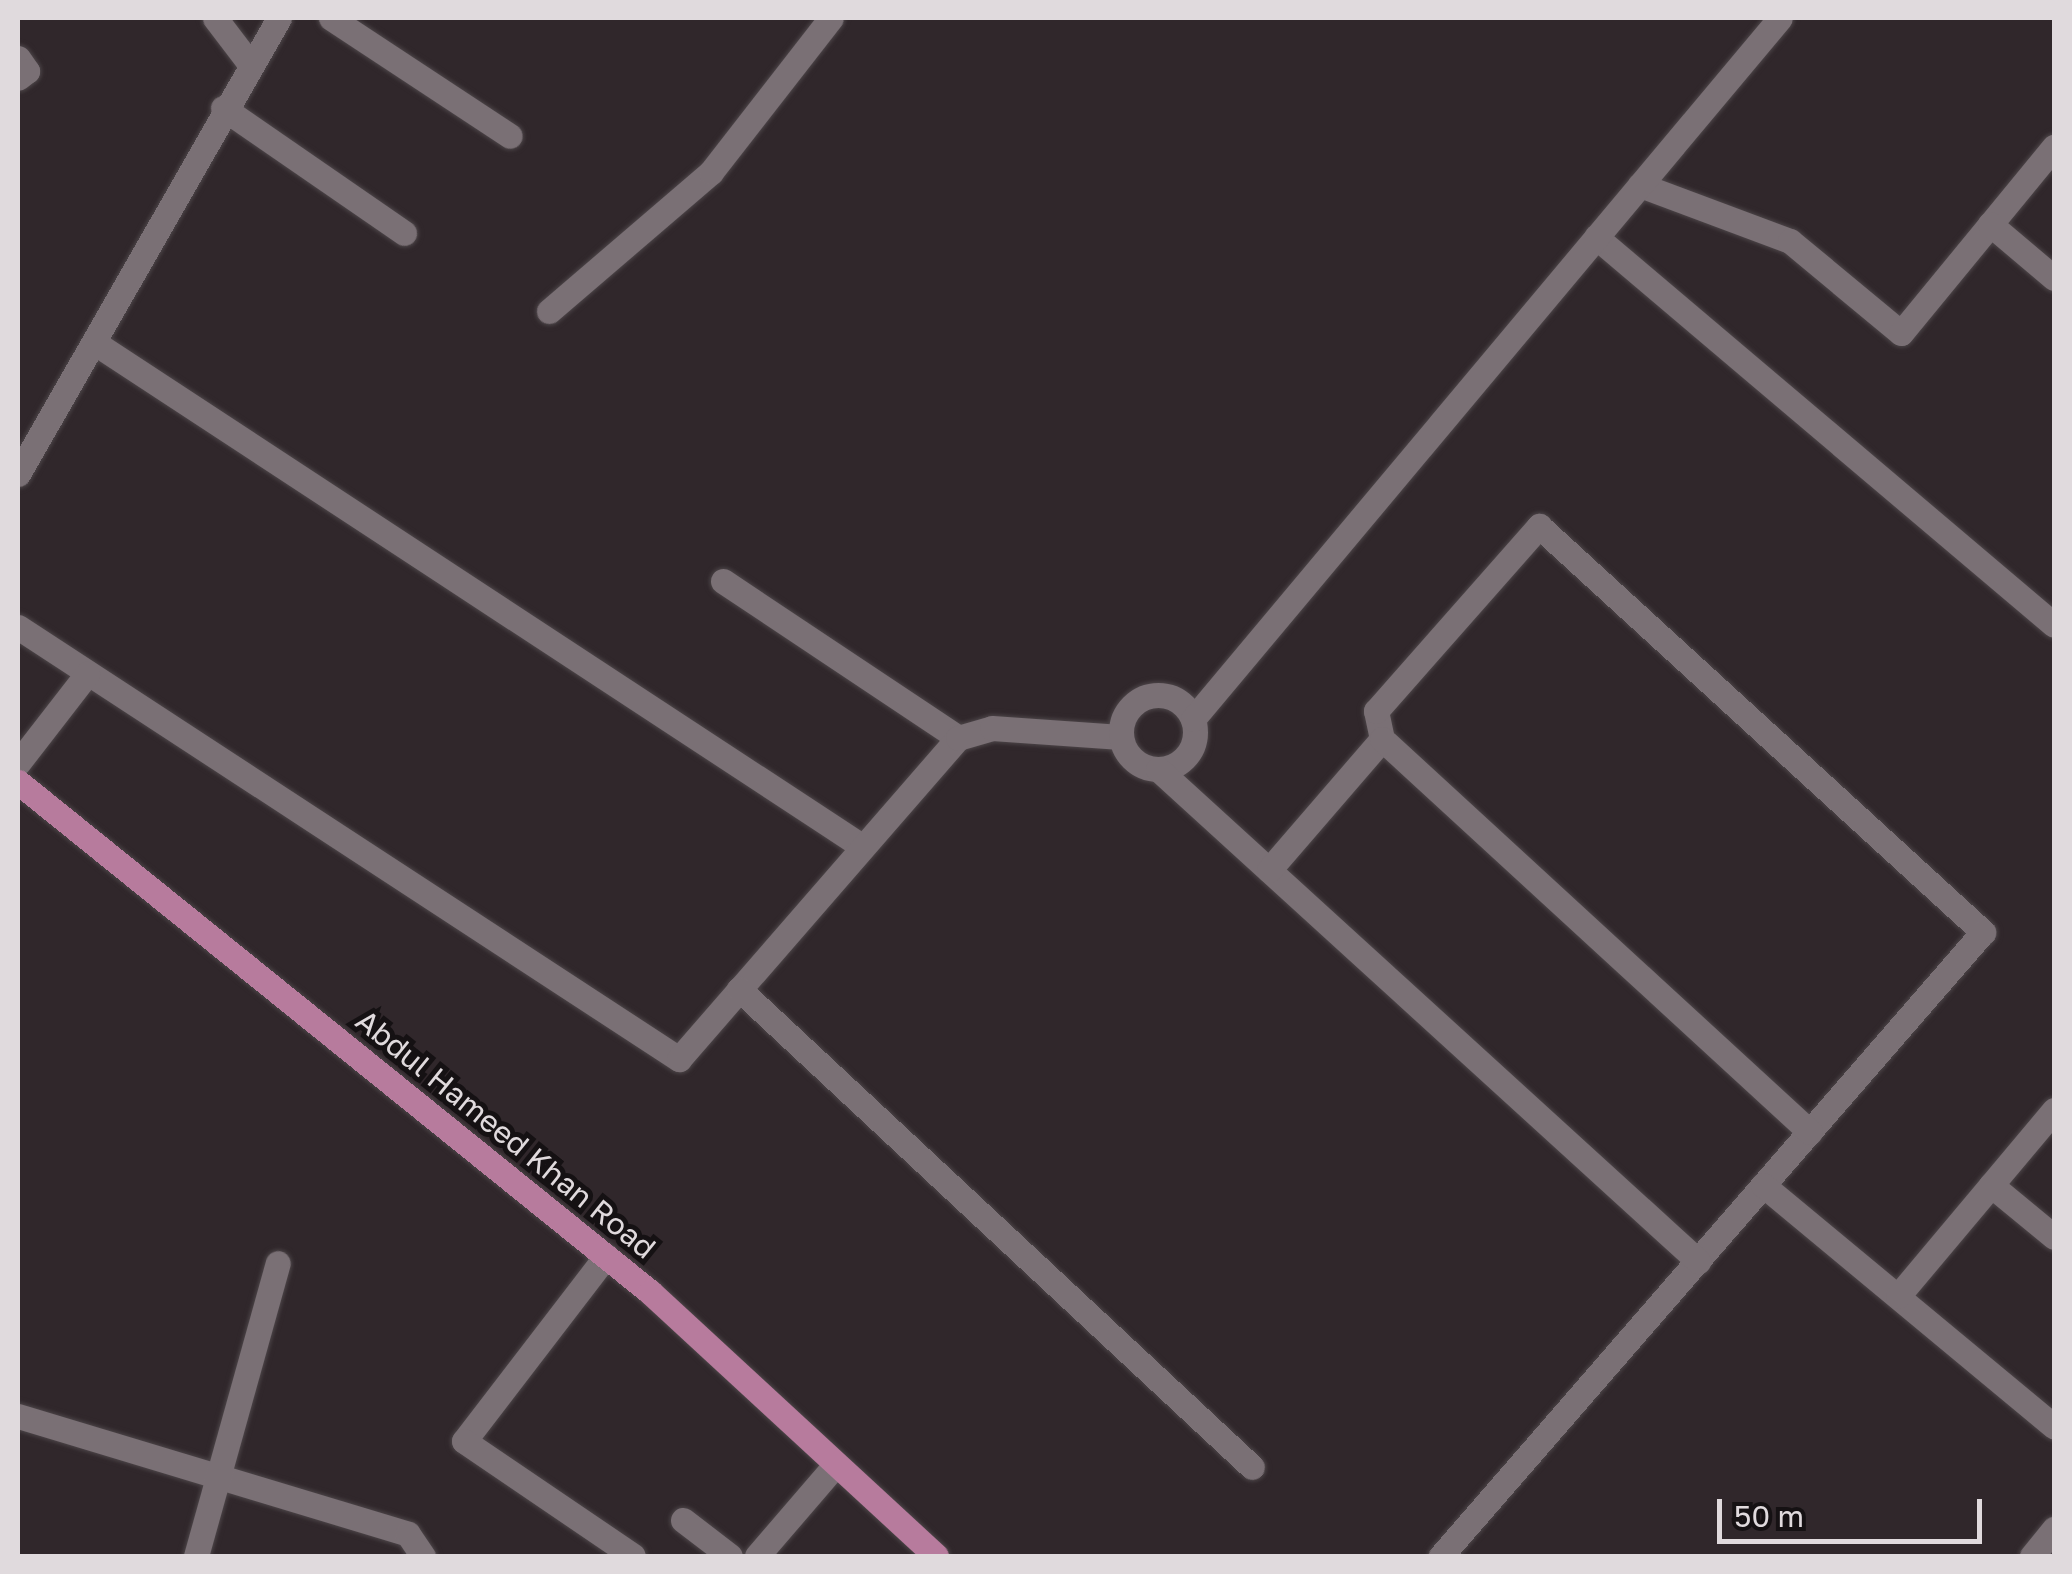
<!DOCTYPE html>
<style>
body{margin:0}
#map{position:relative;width:2072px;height:1574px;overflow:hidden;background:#30272b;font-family:"Golos Text",sans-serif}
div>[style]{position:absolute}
.roads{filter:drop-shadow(0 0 2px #4c4548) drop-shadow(0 0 2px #4c4548)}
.minor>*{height:25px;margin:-12.5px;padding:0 12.5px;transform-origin:12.5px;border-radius:12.5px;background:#7a7075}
.minor>.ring{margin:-12.5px;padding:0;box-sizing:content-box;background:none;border:25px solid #7a7075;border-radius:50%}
.major>*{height:25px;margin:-12.5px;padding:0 12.5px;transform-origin:12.5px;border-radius:12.5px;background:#b77b9d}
span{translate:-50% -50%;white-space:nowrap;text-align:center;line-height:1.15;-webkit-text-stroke:10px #151113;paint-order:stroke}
.street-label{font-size:30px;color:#e0dadd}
.frame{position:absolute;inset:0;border:20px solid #e0dadd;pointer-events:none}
.scale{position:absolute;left:1717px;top:1499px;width:265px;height:45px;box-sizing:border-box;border:5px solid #e0dadd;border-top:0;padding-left:12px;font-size:30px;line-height:35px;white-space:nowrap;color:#e0dadd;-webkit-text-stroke:8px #151113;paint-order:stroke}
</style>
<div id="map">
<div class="roads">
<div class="minor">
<i style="left:215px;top:18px;width:58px;rotate:52.7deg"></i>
<i style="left:331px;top:18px;width:214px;rotate:33.4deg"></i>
<i style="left:18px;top:58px;width:16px;rotate:55deg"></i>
<i style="left:27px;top:71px;width:11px;rotate:142deg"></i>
<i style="left:223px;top:108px;width:220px;rotate:34.6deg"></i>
<i style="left:1640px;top:185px;width:160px;rotate:20.5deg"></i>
<i style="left:1790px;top:241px;width:144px;rotate:39.7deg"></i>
<i style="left:1901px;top:333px;width:241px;rotate:-50.6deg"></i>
<i style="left:1990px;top:224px;width:84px;rotate:40.2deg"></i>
<i style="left:1596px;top:237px;width:600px;rotate:40.27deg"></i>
<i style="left:549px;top:311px;width:213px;rotate:-40.6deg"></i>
<i style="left:711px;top:172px;width:195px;rotate:-52.1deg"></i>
<i style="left:95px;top:343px;width:915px;rotate:33.27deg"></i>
<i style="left:18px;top:474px;width:525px;rotate:-60.21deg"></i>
<i style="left:723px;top:581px;width:283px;rotate:33.7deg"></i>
<i style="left:18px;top:627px;width:790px;rotate:33.17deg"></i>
<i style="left:679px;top:1059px;width:425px;rotate:-49deg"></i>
<i style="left:958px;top:738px;width:35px;rotate:-16deg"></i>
<i style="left:992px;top:728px;width:129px;rotate:4deg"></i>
<i class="ring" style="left:1121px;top:695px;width:49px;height:49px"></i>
<i style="left:1193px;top:719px;width:914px;rotate:-50.06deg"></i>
<i style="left:1382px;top:739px;width:29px;rotate:-102deg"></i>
<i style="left:1376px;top:711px;width:247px;rotate:-48.6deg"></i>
<i style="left:1539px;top:526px;width:602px;rotate:42.44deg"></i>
<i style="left:1983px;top:932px;width:827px;rotate:130.98deg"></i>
<i style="left:18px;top:763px;width:113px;rotate:-52.2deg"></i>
<i style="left:1158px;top:769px;width:731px;rotate:42.34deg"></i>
<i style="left:1269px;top:870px;width:173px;rotate:-49.2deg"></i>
<i style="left:1382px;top:739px;width:581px;rotate:42.56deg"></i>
<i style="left:739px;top:989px;width:701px;rotate:42.98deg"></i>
<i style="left:1763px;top:1185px;width:378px;rotate:39.7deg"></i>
<i style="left:1991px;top:1185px;width:82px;rotate:39.5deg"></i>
<i style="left:606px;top:1256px;width:233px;rotate:127.5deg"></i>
<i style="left:464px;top:1441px;width:204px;rotate:34.2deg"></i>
<i style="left:1898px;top:1296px;width:243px;rotate:-50deg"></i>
<i style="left:18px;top:1416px;width:407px;rotate:16.8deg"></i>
<i style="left:408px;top:1534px;width:27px;rotate:56deg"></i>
<i style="left:683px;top:1520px;width:59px;rotate:37.5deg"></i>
<i style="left:196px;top:1556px;width:304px;rotate:-74.4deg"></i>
<i style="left:757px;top:1556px;width:121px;rotate:-49.3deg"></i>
<i style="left:2032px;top:1556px;width:35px;rotate:-51deg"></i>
</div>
<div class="major">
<i style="left:18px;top:782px;width:812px;rotate:38.9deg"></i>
<i style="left:650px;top:1292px;width:389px;rotate:42.7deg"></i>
</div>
</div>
<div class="street-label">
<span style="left:506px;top:1134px;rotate:39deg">Abdul Hameed Khan Road</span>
</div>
<div class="frame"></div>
<div class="scale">50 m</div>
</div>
